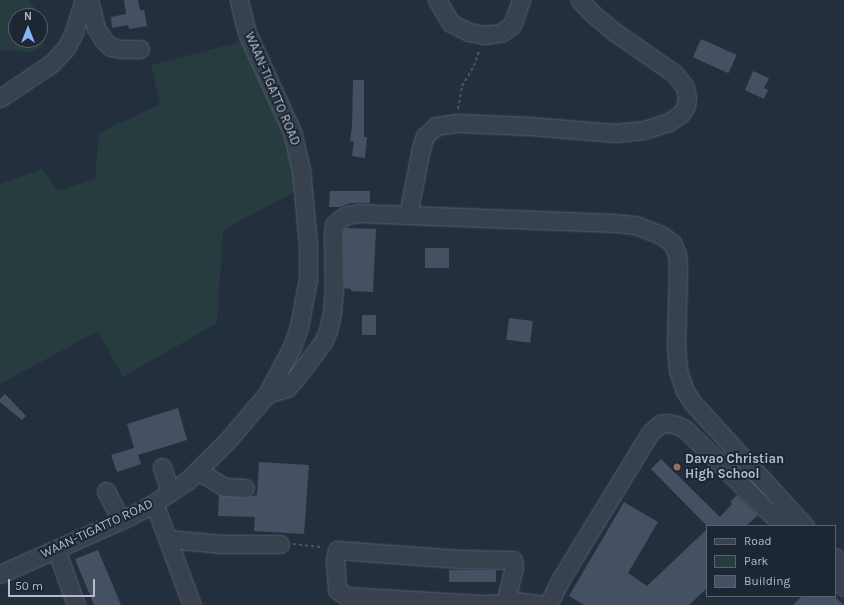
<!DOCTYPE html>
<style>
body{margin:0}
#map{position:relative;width:844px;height:605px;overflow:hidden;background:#242f3e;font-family:Karla,sans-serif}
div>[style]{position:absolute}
.green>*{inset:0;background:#263c3f}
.building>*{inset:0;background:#455162;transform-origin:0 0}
.path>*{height:2px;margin-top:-1px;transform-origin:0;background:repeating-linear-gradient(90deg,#44595c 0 3px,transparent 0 6px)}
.roads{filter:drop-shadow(0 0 1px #565f6c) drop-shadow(0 0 1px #565f6c)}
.minor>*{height:17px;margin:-8.5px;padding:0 8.5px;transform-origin:8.5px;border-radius:8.5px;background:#38414e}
.dots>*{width:11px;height:11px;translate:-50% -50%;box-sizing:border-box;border:2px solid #1d2633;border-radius:50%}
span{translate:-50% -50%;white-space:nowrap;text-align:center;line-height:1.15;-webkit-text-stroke:4px #1d2633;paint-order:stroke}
.street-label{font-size:13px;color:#b4bcc9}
.poi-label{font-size:13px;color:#b4bcc9;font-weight:700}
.left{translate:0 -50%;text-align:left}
.legend{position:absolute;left:706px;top:525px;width:130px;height:72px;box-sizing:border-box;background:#1d2633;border:1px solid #59626f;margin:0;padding:5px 7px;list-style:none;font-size:12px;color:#b4bcc9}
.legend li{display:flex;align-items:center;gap:8px;height:20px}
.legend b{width:20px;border:1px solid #59626f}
.north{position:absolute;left:8px;top:8px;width:40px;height:40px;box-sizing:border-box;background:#1d2633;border:1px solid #59626f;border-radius:50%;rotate:0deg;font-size:11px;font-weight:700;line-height:16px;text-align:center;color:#b4bcc9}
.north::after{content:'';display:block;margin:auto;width:14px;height:18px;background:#8ab4f8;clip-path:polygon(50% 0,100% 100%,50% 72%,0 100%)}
.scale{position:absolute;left:8px;top:579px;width:87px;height:18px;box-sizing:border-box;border:2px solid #b4bcc9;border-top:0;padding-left:5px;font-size:12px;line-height:14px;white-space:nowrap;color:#b4bcc9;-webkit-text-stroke:3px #1d2633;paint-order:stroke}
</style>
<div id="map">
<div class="green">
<i style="clip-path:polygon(evenodd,0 0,29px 0,44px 21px,47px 34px,42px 46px,31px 52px,0 50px,0 0,16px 16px,40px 16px,40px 40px,16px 40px,16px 16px)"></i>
<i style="clip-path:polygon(244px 41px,287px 136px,296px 191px,223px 230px,217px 323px,123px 377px,98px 331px,0 384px,0 184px,42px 169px,58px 191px,95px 179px,99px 133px,160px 104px,151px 65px)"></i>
</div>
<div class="building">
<i style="clip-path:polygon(124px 0,138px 0,140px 10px,144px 10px,147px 26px,129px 29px,128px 25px,112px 28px,111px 17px,126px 14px)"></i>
<i style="left:701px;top:39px;width:39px;height:20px;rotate:24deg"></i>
<i style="clip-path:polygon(753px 71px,769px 78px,764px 88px,768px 90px,764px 99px,745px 90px)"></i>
<i style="clip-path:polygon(353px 80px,364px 80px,364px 137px,367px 137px,365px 158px,352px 156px,354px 142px,350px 141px,352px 127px)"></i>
<i style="clip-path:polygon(330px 191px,370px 191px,370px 203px,351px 203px,340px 207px,329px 207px)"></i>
<i style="clip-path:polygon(345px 228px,376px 229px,373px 292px,351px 291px,351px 289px,344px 288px,343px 234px)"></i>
<i style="left:425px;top:248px;width:24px;height:20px"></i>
<i style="left:362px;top:315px;width:14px;height:20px"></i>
<i style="left:509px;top:318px;width:24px;height:22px;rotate:7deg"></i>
<i style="clip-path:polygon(5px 394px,26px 416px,22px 420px,0 402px,0 399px)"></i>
<i style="clip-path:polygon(178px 408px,187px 440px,138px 455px,141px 464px,117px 472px,111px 455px,134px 448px,127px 424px)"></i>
<i style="clip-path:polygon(661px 459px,720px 517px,732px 504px,730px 502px,737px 495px,758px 515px,746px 526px,707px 526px,651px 469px)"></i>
<i style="clip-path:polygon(259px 462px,309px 465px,304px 534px,254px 531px,255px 517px,218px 516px,219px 495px,244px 498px,257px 495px)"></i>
<i style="clip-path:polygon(624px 502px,658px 522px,628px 573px,647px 586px,707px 529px,707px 588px,689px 605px,584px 605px,569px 596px)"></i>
<i style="clip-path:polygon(98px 550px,121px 605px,94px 605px,75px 559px)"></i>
<i style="left:449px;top:570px;width:47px;height:12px"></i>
<i style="clip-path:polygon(802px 596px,834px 596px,844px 605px,793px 605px)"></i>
</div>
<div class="path">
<i style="left:458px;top:109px;width:23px;rotate:-80deg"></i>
<i style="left:462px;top:86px;width:23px;rotate:-59deg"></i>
<i style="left:474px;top:66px;width:18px;rotate:-71deg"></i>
<i style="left:293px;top:544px;width:30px;rotate:6deg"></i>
</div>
<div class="roads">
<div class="minor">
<i style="left:89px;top:0;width:29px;rotate:76deg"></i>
<i style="left:96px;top:28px;width:15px;rotate:58deg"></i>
<i style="left:104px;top:41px;width:9px;rotate:41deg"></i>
<i style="left:111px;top:47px;width:10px;rotate:11deg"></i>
<i style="left:121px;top:49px;width:19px"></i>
<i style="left:437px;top:0;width:27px;rotate:59deg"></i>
<i style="left:451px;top:23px;width:20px;rotate:27deg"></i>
<i style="left:469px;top:32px;width:15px;rotate:11deg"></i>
<i style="left:484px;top:35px;width:17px;rotate:-7deg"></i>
<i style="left:501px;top:33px;width:14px;rotate:-36deg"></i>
<i style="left:512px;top:25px;width:27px;rotate:-70deg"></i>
<i style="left:0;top:98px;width:63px;rotate:-33.9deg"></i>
<i style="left:52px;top:63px;width:21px;rotate:-47deg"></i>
<i style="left:66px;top:48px;width:18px;rotate:-63deg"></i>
<i style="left:74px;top:32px;width:34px;rotate:-73deg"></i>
<i style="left:408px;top:215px;width:68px;rotate:-79deg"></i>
<i style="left:421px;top:148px;width:13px;rotate:-72deg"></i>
<i style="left:425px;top:136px;width:15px;rotate:-42deg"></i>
<i style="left:436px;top:126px;width:22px;rotate:-8deg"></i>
<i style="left:458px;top:123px;width:72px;rotate:2.4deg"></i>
<i style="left:530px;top:126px;width:85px;rotate:4.7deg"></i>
<i style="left:615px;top:133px;width:29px;rotate:-6deg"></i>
<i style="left:644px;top:130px;width:26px;rotate:-18deg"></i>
<i style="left:669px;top:122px;width:14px;rotate:-34deg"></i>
<i style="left:681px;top:114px;width:9px;rotate:-58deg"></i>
<i style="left:686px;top:106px;width:9px;rotate:-84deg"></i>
<i style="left:687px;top:97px;width:10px;rotate:-101deg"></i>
<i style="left:685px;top:87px;width:16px;rotate:-128deg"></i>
<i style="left:675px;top:74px;width:77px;rotate:-145.1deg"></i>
<i style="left:612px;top:30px;width:26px;rotate:-140deg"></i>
<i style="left:592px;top:13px;width:18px;rotate:-133deg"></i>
<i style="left:267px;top:394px;width:21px;rotate:-17deg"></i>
<i style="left:287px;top:388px;width:12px;rotate:-48deg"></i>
<i style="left:295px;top:379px;width:46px;rotate:-52.9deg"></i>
<i style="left:323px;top:342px;width:12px;rotate:-66deg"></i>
<i style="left:328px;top:331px;width:19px;rotate:-78deg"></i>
<i style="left:332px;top:312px;width:21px;rotate:-85deg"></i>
<i style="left:334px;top:291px;width:57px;rotate:-91deg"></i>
<i style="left:333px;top:234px;width:9px;rotate:-84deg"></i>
<i style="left:334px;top:225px;width:8px;rotate:-45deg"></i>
<i style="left:340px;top:219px;width:8px;rotate:-30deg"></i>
<i style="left:347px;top:215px;width:11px;rotate:-10deg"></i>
<i style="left:358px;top:213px;width:50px;rotate:2.3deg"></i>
<i style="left:408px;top:215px;width:207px;rotate:2.2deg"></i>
<i style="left:615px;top:223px;width:20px;rotate:6deg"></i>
<i style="left:635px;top:225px;width:28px;rotate:21deg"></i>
<i style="left:661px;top:235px;width:14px;rotate:36deg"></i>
<i style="left:672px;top:243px;width:12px;rotate:66deg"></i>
<i style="left:677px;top:254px;width:16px;rotate:86deg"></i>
<i style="left:678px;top:270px;width:76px;rotate:91.5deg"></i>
<i style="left:676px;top:346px;width:24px;rotate:85deg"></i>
<i style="left:678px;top:370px;width:20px;rotate:72deg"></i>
<i style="left:684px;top:389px;width:15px;rotate:58deg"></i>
<i style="left:692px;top:402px;width:168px;rotate:47.7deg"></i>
<i style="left:162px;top:467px;width:26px;rotate:72deg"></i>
<i style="left:198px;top:471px;width:31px;rotate:31deg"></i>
<i style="left:225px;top:487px;width:20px;rotate:3deg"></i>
<i style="left:106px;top:491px;width:33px;rotate:63deg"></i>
<i style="left:154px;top:503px;width:109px;rotate:69.6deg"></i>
<i style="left:169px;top:539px;width:53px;rotate:5.4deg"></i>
<i style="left:222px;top:544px;width:58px"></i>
<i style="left:56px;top:549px;width:59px;rotate:70.3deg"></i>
<i style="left:835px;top:557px;width:13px;rotate:45deg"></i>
<i style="left:0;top:574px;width:142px;rotate:-24deg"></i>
<i style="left:130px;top:516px;width:27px;rotate:-28deg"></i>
<i style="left:154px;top:503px;width:40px;rotate:-34deg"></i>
<i style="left:187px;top:481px;width:58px;rotate:-45deg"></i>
<i style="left:228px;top:440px;width:60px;rotate:-49.7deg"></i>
<i style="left:267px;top:394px;width:53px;rotate:-62deg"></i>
<i style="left:292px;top:347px;width:21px;rotate:-71deg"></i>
<i style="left:299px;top:327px;width:49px;rotate:-79.4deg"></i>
<i style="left:308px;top:279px;width:35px;rotate:-90deg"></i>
<i style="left:308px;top:244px;width:74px;rotate:-95.4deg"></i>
<i style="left:301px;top:170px;width:37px;rotate:-103deg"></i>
<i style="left:293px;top:134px;width:111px;rotate:-114.5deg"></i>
<i style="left:247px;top:33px;width:34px;rotate:-104deg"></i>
<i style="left:835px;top:578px;width:13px;rotate:45deg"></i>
<i style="left:505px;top:603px;width:38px;rotate:-76deg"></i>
<i style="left:514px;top:566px;width:6px;rotate:-99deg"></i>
<i style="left:513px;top:560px;width:54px;rotate:-178.9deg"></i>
<i style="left:459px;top:559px;width:122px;rotate:-175.8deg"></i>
<i style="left:337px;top:550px;width:10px;rotate:101deg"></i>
<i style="left:335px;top:560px;width:30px;rotate:86deg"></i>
<i style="left:337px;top:590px;width:11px;rotate:34deg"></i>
<i style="left:346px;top:596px;width:135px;rotate:3.4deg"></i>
<i style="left:481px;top:604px;width:24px;rotate:-2deg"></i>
<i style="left:505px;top:603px;width:5px;rotate:22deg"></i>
<i style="left:508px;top:604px;width:9px;rotate:-21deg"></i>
<i style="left:516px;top:601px;width:28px;rotate:8deg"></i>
<i style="left:548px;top:605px;width:25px;rotate:-64deg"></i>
<i style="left:559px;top:582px;width:175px;rotate:-58.6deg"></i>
<i style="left:650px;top:433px;width:13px;rotate:-42deg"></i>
<i style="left:660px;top:424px;width:8px;rotate:-7deg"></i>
<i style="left:668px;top:423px;width:9px;rotate:13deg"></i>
<i style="left:677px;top:425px;width:9px;rotate:27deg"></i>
<i style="left:685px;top:429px;width:138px;rotate:44.7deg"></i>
</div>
</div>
<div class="dots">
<i style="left:677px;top:467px;background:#8d6e63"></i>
</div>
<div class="street-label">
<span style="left:272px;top:89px;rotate:67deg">WAAN-TIGATTO ROAD</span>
<span style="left:97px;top:529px;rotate:-25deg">WAAN-TIGATTO ROAD</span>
</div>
<div class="poi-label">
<span class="left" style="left:685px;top:467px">Davao Christian<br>High School</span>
</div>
<ul class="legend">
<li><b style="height:5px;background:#38414e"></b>Road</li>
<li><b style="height:11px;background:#263c3f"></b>Park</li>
<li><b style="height:11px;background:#455162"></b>Building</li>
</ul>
<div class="north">N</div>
<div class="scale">50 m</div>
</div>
